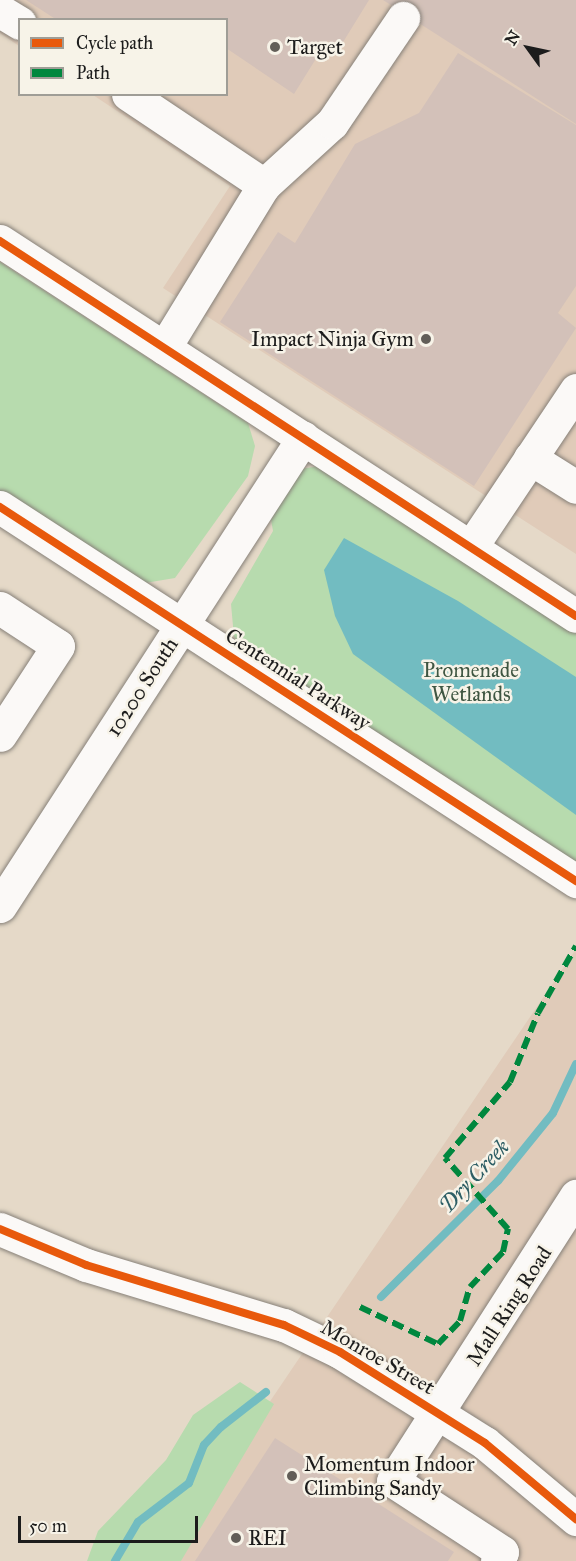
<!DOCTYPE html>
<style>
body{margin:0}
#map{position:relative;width:576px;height:1561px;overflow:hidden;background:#e5d9c8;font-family:"IM FELL Great Primer",serif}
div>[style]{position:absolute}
.built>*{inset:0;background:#e0cbb9}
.green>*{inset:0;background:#b7dbae}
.water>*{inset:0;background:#72bcc1}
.stream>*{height:8px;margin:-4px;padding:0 4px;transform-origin:4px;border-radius:4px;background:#72bcc1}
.building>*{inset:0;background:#d3c1b9}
.roads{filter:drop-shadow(0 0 2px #868078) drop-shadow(0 0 2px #868078)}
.minor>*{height:33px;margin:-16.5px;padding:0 16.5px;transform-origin:16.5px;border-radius:16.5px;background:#fbf9f7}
.quiet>*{height:6px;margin-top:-3px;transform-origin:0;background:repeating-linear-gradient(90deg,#00873e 0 12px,transparent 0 18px)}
.cycleway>*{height:8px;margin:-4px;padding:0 4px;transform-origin:4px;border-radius:4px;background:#e8590c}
.dots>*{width:16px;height:16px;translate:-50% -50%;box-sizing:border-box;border:3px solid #f7f3e8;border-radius:50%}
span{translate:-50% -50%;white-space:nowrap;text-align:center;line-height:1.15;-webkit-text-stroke:5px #f7f3e8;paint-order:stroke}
.poi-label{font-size:21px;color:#1c1c1c}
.left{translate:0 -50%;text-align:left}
.right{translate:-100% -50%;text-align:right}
.park-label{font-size:21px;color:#3f5642}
.street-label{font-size:21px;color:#1c1c1c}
.water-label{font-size:22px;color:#2d5e65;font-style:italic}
.legend{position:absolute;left:18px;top:18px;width:210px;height:78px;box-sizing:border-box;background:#f7f3e8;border:2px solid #9f9d96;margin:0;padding:8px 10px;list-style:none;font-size:18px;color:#1c1c1c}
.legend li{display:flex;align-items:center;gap:12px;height:30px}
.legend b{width:30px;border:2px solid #9f9d96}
.north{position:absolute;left:498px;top:18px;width:60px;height:60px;-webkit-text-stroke:4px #f7f3e8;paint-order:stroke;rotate:303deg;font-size:16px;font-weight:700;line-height:24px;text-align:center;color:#1c1c1c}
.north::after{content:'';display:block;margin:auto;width:21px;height:27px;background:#1c1c1c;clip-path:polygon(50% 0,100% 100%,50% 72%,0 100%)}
.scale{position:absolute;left:18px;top:1516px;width:180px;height:27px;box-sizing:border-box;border:3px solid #1c1c1c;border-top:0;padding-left:8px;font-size:18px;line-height:21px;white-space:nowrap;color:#1c1c1c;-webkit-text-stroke:4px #f7f3e8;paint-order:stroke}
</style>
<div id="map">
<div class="built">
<i style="clip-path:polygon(0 0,576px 0,576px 554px,163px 288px,230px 186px,93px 95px,226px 94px,226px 20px,20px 20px,19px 46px,0 33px)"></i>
<i style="clip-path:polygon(576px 949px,576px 1561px,162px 1561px,574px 952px)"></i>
</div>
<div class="green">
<i style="clip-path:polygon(0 262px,248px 423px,255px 446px,248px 476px,175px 578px,139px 584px,0 493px)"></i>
<i style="clip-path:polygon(319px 466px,576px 632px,576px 868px,243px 649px,234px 637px,231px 604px,273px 531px,270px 514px,301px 469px)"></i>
<i style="clip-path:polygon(240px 1382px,274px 1404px,181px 1561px,87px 1561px,98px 1531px,166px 1460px,193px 1415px)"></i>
</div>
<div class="water">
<i style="clip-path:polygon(344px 538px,458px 601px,576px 677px,576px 815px,353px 654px,335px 616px,324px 570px)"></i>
</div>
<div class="stream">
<i style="left:381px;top:1297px;width:165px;rotate:-44.8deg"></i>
<i style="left:498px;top:1181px;width:87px;rotate:-51deg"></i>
<i style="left:553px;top:1113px;width:54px;rotate:-64.9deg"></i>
<i style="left:115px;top:1561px;width:45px;rotate:-59.5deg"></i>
<i style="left:138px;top:1522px;width:64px;rotate:-37.4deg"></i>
<i style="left:189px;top:1483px;width:41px;rotate:-68.5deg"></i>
<i style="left:204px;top:1445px;width:25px;rotate:-47deg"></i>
<i style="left:221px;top:1427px;width:57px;rotate:-37.9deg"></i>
</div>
<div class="building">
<i style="clip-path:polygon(26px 0,369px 0,340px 47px,327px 41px,294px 94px,226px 48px,226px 20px,57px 20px)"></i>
<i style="clip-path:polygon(383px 0,576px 0,576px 124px)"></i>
<i style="clip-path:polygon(458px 53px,576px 125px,576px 286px,558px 313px,576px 328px,474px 486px,220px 322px,278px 232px,295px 243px,355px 144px,419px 113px)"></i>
<i style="clip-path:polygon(275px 1438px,454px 1552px,448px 1561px,195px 1561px)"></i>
</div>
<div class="roads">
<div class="minor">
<i style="left:0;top:11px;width:23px;rotate:31deg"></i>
<i style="left:128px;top:94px;width:164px;rotate:33.8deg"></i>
<i style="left:264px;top:185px;width:191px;rotate:121.5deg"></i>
<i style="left:264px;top:185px;width:92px;rotate:-42.4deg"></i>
<i style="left:332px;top:123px;width:127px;rotate:-55.9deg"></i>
<i style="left:0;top:241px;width:687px;rotate:33.07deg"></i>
<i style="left:530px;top:458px;width:54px;rotate:32.2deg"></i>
<i style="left:0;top:507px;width:687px;rotate:33deg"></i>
<i style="left:471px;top:547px;width:189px;rotate:-56.2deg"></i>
<i style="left:0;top:608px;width:69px;rotate:33.2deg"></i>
<i style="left:58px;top:646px;width:106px;rotate:123.1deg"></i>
<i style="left:0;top:906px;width:558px;rotate:-57.08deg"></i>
<i style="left:0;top:1229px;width:93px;rotate:22.7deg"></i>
<i style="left:86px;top:1265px;width:207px;rotate:16.9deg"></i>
<i style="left:284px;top:1325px;width:62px;rotate:25.7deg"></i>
<i style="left:340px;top:1352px;width:171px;rotate:32.1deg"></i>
<i style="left:485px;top:1443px;width:119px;rotate:39.9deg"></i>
<i style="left:497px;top:1561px;width:10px;rotate:-61deg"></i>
<i style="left:502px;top:1552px;width:130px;rotate:-146.9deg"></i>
<i style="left:393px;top:1481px;width:339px;rotate:-57.3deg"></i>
</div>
</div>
<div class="quiet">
<i style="left:360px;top:1307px;width:86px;rotate:25.4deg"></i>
<i style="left:438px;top:1344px;width:32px;rotate:-46deg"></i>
<i style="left:460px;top:1321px;width:35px;rotate:-74deg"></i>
<i style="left:470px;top:1287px;width:48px;rotate:-46.7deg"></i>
<i style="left:503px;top:1252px;width:24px;rotate:-78deg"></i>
<i style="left:508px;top:1229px;width:95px;rotate:-131.6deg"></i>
<i style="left:445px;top:1158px;width:100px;rotate:-49.5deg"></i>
<i style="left:510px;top:1082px;width:74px;rotate:-67.9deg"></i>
<i style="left:538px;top:1013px;width:77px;rotate:-60.4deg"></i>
</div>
<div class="cycleway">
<i style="left:0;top:241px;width:687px;rotate:33.07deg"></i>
<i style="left:0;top:507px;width:687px;rotate:33deg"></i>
<i style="left:0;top:1229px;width:93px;rotate:22.7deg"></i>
<i style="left:86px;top:1265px;width:207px;rotate:16.9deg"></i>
<i style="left:284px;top:1325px;width:62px;rotate:25.7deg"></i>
<i style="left:340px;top:1352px;width:171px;rotate:32.1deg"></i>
<i style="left:485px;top:1443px;width:119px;rotate:39.9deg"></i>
</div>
<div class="dots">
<i style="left:275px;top:47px;background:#625e58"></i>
<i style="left:426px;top:339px;background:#625e58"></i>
<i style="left:292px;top:1476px;background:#625e58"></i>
<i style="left:236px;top:1538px;background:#625e58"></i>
</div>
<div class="poi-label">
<span class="left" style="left:287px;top:47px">Target</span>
<span class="right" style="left:414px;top:339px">Impact Ninja Gym</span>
<span class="left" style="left:304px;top:1476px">Momentum Indoor<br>Climbing Sandy</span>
<span class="left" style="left:248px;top:1538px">REI</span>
</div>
<div class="park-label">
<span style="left:471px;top:682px">Promenade<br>Wetlands</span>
</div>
<div class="street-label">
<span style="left:298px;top:679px;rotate:33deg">Centennial Parkway</span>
<span style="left:142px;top:687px;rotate:-57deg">10200 South</span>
<span style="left:509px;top:1306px;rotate:-57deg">Mall Ring Road</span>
<span style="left:378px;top:1357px;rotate:30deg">Monroe Street</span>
</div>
<div class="water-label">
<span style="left:474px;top:1176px;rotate:-47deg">Dry Creek</span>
</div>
<ul class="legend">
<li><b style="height:8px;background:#e8590c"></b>Cycle path</li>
<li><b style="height:8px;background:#00873e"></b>Path</li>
</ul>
<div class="north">N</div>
<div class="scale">50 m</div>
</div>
